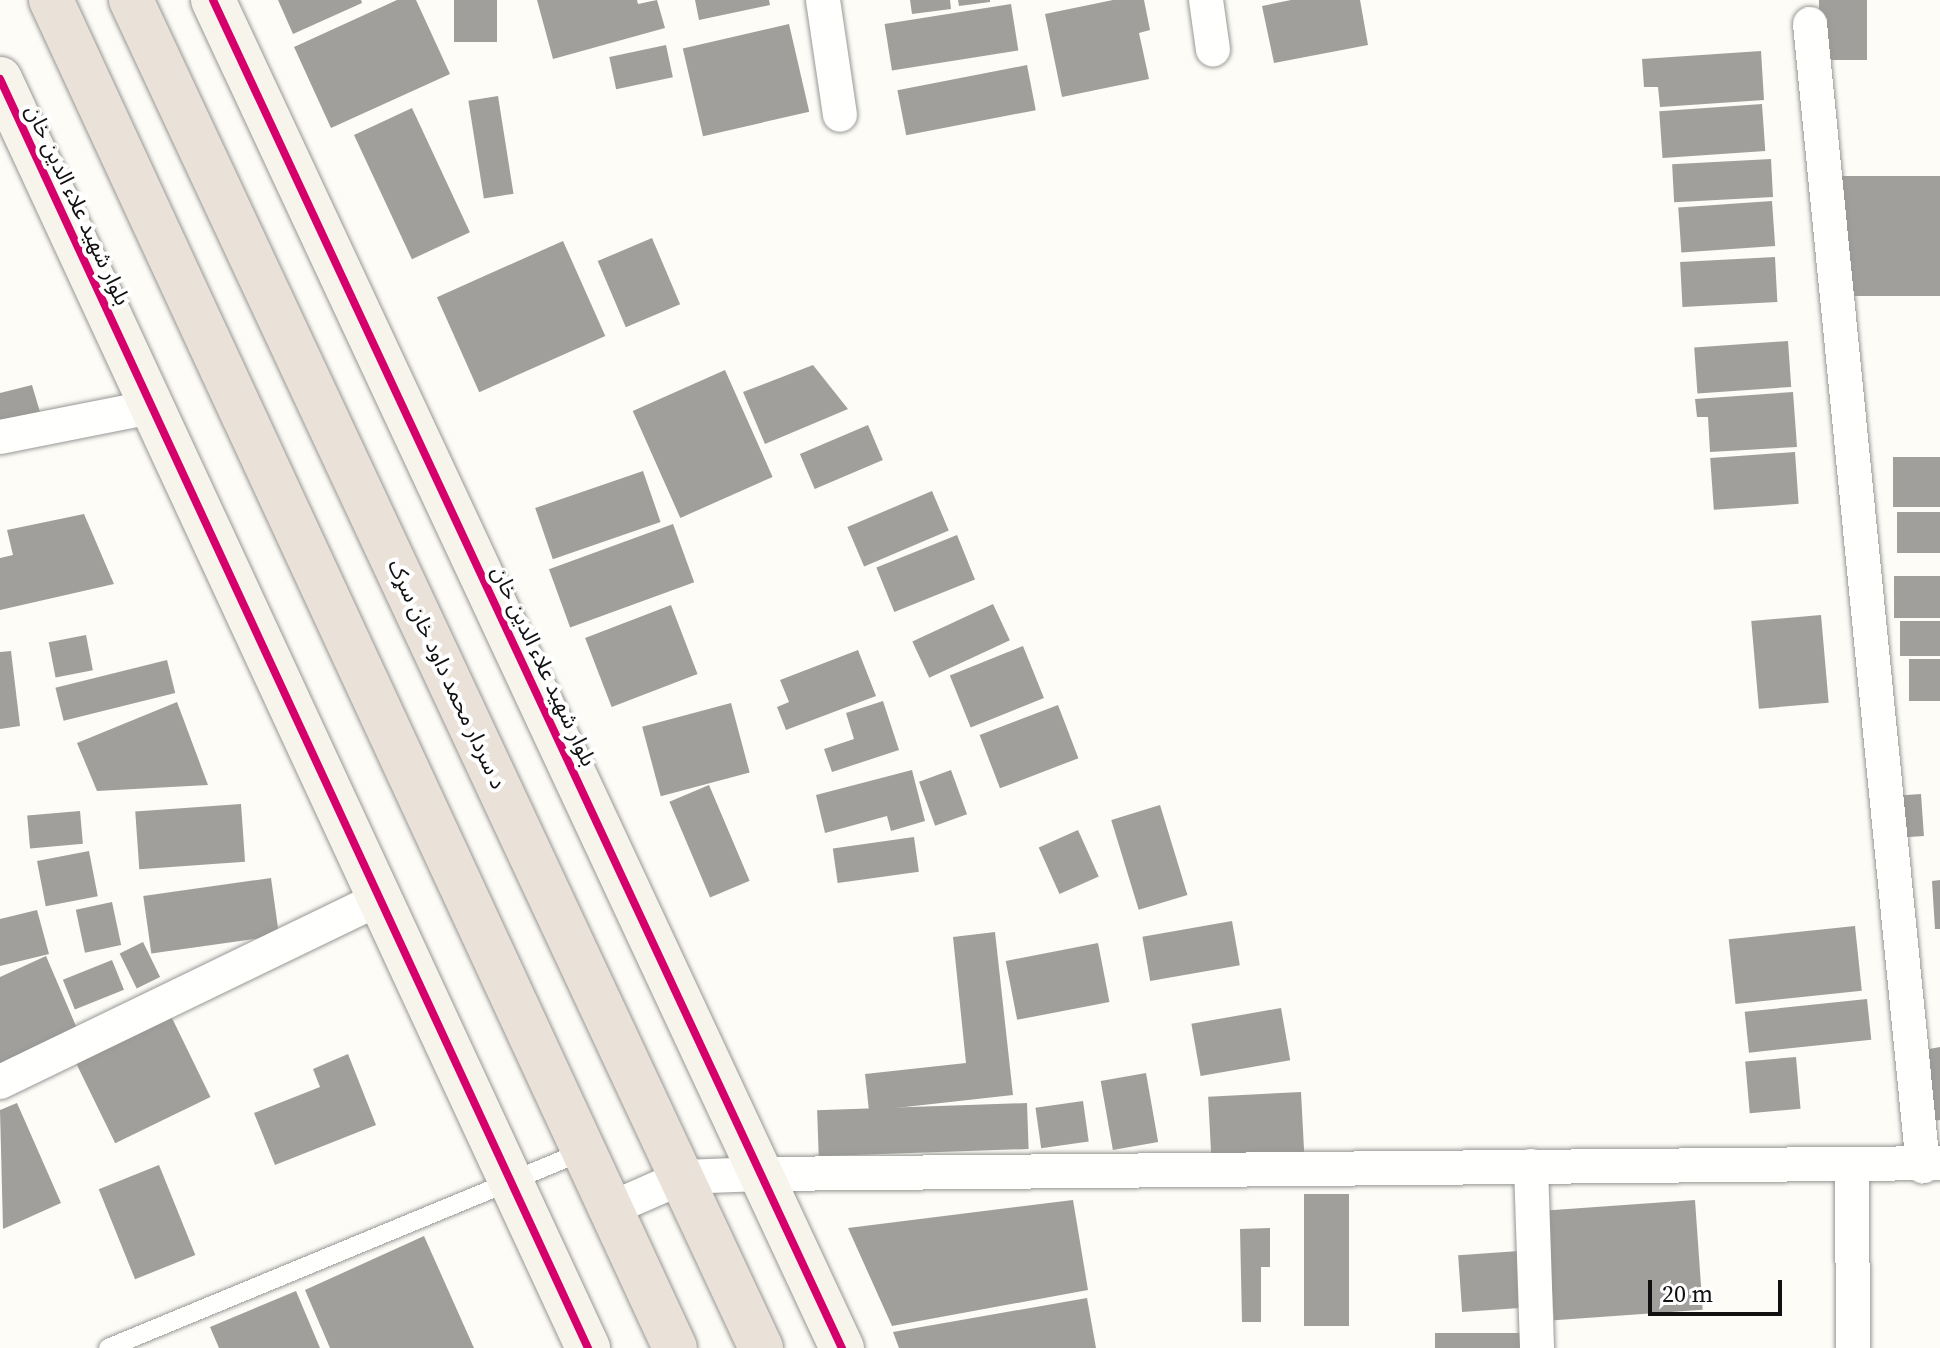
<!DOCTYPE html>
<meta charset="utf-8">
<style>
body{margin:0}
#map{position:relative;width:1940px;height:1348px;overflow:hidden;background:#fdfcf7;font-family:"Source Serif 4","Noto Sans Arabic",serif}
div>[style]{position:absolute}
.building>*{inset:0;background:#a19f9c;transform-origin:0 0}
.roads{filter:drop-shadow(0 0 2px #979795) drop-shadow(0 0 2px #979795)}
.lane>*{height:18px;margin:-9px;padding:0 9px;transform-origin:9px;border-radius:9px;background:#fffffe}
.street>*{height:34px;margin:-17px;padding:0 17px;transform-origin:17px;border-radius:17px;background:#fffffe}
.secondary>*{height:44px;margin:-22px;padding:0 22px;transform-origin:22px;border-radius:22px;background:#f6f4eb}
.highway>*{height:44px;margin:-22px;padding:0 22px;transform-origin:22px;border-radius:22px;background:#eae1d8}
.cycleway>*{height:8px;margin:-4px;padding:0 4px;transform-origin:4px;border-radius:4px;background:#d6006c}
span{translate:-50% -50%;white-space:nowrap;text-align:center;line-height:1.15;-webkit-text-stroke:8px #fff;paint-order:stroke}
.street-label{font-size:22px;color:#111}
.scale{position:absolute;left:1648px;top:1280px;width:134px;height:36px;box-sizing:border-box;border:4px solid #111;border-top:0;padding-left:10px;font-size:24px;line-height:28px;white-space:nowrap;color:#111;-webkit-text-stroke:6px #fff;paint-order:stroke}
</style>
<div id="map">
<div class="building">
<i style="clip-path:polygon(278px 0,361px 0,362px 3px,293px 34px)"></i>
<i style="clip-path:polygon(397px 0,416px 0,450px 74px,331px 128px,294px 47px)"></i>
<i style="left:454px;top:0;width:43px;height:42px"></i>
<i style="clip-path:polygon(537px 0,637px 0,638px 4px,657px 0,665px 28px,553px 59px)"></i>
<i style="clip-path:polygon(695px 0,769px 0,770px 5px,699px 20px)"></i>
<i style="clip-path:polygon(910px 0,950px 0,951px 9px,912px 14px)"></i>
<i style="clip-path:polygon(958px 0,990px 0,990px 2px,959px 6px)"></i>
<i style="clip-path:polygon(1113px 0,1144px 0,1150px 30px,1139px 33px,1149px 79px,1062px 97px,1045px 14px)"></i>
<i style="clip-path:polygon(1291px 0,1360px 0,1368px 45px,1274px 63px,1262px 6px)"></i>
<i style="left:1819px;top:0;width:48px;height:60px"></i>
<i style="left:1011px;top:4px;width:47px;height:128px;rotate:81deg"></i>
<i style="left:789px;top:24px;width:90px;height:109px;rotate:77deg"></i>
<i style="left:666px;top:45px;width:33px;height:58px;rotate:78deg"></i>
<i style="clip-path:polygon(1761px 51px,1764px 100px,1660px 107px,1658px 87px,1644px 87px,1642px 59px)"></i>
<i style="left:1027px;top:65px;width:46px;height:132px;rotate:79deg"></i>
<i style="left:498px;top:96px;width:99px;height:30px;rotate:81deg"></i>
<i style="left:1762px;top:104px;width:47px;height:103px;rotate:86deg"></i>
<i style="left:412px;top:108px;width:137px;height:64px;rotate:65deg"></i>
<i style="left:1771px;top:159px;width:38px;height:99px;rotate:87deg"></i>
<i style="left:1940px;top:176px;width:120px;height:107px;rotate:90deg"></i>
<i style="left:1772px;top:201px;width:45px;height:94px;rotate:86deg"></i>
<i style="left:652px;top:238px;width:72px;height:59px;rotate:67deg"></i>
<i style="left:563px;top:241px;width:104px;height:138px;rotate:66deg"></i>
<i style="left:1775px;top:257px;width:45px;height:95px;rotate:87deg"></i>
<i style="left:1788px;top:341px;width:46px;height:94px;rotate:86deg"></i>
<i style="clip-path:polygon(813px 365px,848px 409px,765px 444px,743px 392px)"></i>
<i style="left:725px;top:370px;width:117px;height:101px;rotate:66deg"></i>
<i style="clip-path:polygon(32px 385px,40px 412px,0 423px,0 393px)"></i>
<i style="clip-path:polygon(1793px 392px,1797px 447px,1710px 452px,1708px 417px,1697px 417px,1695px 399px)"></i>
<i style="left:868px;top:425px;width:38px;height:74px;rotate:67deg"></i>
<i style="left:1795px;top:452px;width:52px;height:85px;rotate:86deg"></i>
<i style="left:1940px;top:457px;width:50px;height:47px;rotate:90deg"></i>
<i style="left:643px;top:471px;width:54px;height:114px;rotate:71deg"></i>
<i style="left:932px;top:491px;width:43px;height:92px;rotate:67deg"></i>
<i style="left:1940px;top:512px;width:41px;height:43px;rotate:90deg"></i>
<i style="clip-path:polygon(84px 514px,114px 584px,0 610px,0 558px,13px 555px,7px 530px)"></i>
<i style="left:673px;top:524px;width:62px;height:132px;rotate:70deg"></i>
<i style="left:957px;top:535px;width:48px;height:87px;rotate:68deg"></i>
<i style="left:1940px;top:576px;width:42px;height:46px;rotate:90deg"></i>
<i style="left:993px;top:604px;width:40px;height:89px;rotate:65deg"></i>
<i style="left:671px;top:605px;width:74px;height:92px;rotate:69deg"></i>
<i style="left:1821px;top:615px;width:88px;height:70px;rotate:85deg"></i>
<i style="left:1940px;top:621px;width:35px;height:40px;rotate:90deg"></i>
<i style="left:86px;top:635px;width:36px;height:38px;rotate:79deg"></i>
<i style="left:1023px;top:646px;width:56px;height:79px;rotate:68deg"></i>
<i style="clip-path:polygon(858px 650px,876px 696px,786px 730px,777px 707px,789px 702px,780px 680px)"></i>
<i style="clip-path:polygon(11px 651px,20px 726px,0 729px,0 652px)"></i>
<i style="left:1940px;top:659px;width:42px;height:31px;rotate:90deg"></i>
<i style="left:167px;top:660px;width:34px;height:115px;rotate:76deg"></i>
<i style="clip-path:polygon(883px 701px,899px 750px,832px 772px,824px 749px,854px 739px,846px 713px)"></i>
<i style="clip-path:polygon(177px 702px,208px 785px,97px 791px,77px 743px)"></i>
<i style="left:731px;top:703px;width:72px;height:92px;rotate:75deg"></i>
<i style="left:1058px;top:705px;width:57px;height:84px;rotate:69deg"></i>
<i style="clip-path:polygon(912px 770px,925px 821px,891px 831px,887px 816px,825px 833px,816px 795px)"></i>
<i style="left:951px;top:770px;width:47px;height:34px;rotate:70deg"></i>
<i style="left:709px;top:785px;width:104px;height:43px;rotate:67deg"></i>
<i style="left:1921px;top:794px;width:42px;height:26px;rotate:86deg"></i>
<i style="left:241px;top:804px;width:58px;height:106px;rotate:86deg"></i>
<i style="left:1160px;top:805px;width:94px;height:51px;rotate:73deg"></i>
<i style="left:80px;top:811px;width:33px;height:53px;rotate:85deg"></i>
<i style="left:1078px;top:830px;width:51px;height:43px;rotate:66deg"></i>
<i style="left:914px;top:837px;width:35px;height:82px;rotate:82deg"></i>
<i style="left:89px;top:851px;width:46px;height:53px;rotate:79deg"></i>
<i style="left:271px;top:878px;width:58px;height:129px;rotate:82deg"></i>
<i style="clip-path:polygon(1940px 880px,1940px 929px,1935px 929px,1932px 881px)"></i>
<i style="left:112px;top:902px;width:44px;height:37px;rotate:78deg"></i>
<i style="clip-path:polygon(37px 910px,49px 954px,0 966px,0 919px)"></i>
<i style="left:1232px;top:921px;width:45px;height:91px;rotate:80deg"></i>
<i style="left:1855px;top:926px;width:65px;height:127px;rotate:84deg"></i>
<i style="clip-path:polygon(995px 932px,1013px 1095px,869px 1111px,865px 1074px,966px 1063px,953px 937px)"></i>
<i style="left:143px;top:942px;width:39px;height:26px;rotate:64deg"></i>
<i style="left:1098px;top:943px;width:60px;height:94px;rotate:79deg"></i>
<i style="clip-path:polygon(46px 956px,79px 1033px,0 1067px,0 977px)"></i>
<i style="left:112px;top:960px;width:32px;height:53px;rotate:68deg"></i>
<i style="left:1867px;top:999px;width:41px;height:123px;rotate:84deg"></i>
<i style="left:1281px;top:1008px;width:53px;height:91px;rotate:80deg"></i>
<i style="left:171px;top:1016px;width:90px;height:106px;rotate:64deg"></i>
<i style="clip-path:polygon(1940px 1047px,1940px 1120px,1929px 1122px,1918px 1051px)"></i>
<i style="clip-path:polygon(348px 1054px,376px 1125px,275px 1165px,254px 1113px,320px 1087px,313px 1069px)"></i>
<i style="left:1796px;top:1057px;width:52px;height:51px;rotate:85deg"></i>
<i style="left:1146px;top:1073px;width:70px;height:46px;rotate:80deg"></i>
<i style="left:1301px;top:1092px;width:68px;height:93px;rotate:87deg"></i>
<i style="left:1083px;top:1101px;width:41px;height:48px;rotate:82deg"></i>
<i style="clip-path:polygon(17px 1103px,61px 1203px,3px 1229px,0 1110px)"></i>
<i style="left:1027px;top:1103px;width:46px;height:210px;rotate:88deg"></i>
<i style="left:159px;top:1165px;width:97px;height:65px;rotate:68deg"></i>
<i style="left:1304px;top:1194px;width:45px;height:132px"></i>
<i style="clip-path:polygon(1073px 1200px,1088px 1290px,892px 1326px,848px 1228px)"></i>
<i style="left:1695px;top:1200px;width:110px;height:149px;rotate:86deg"></i>
<i style="clip-path:polygon(1270px 1228px,1270px 1267px,1261px 1267px,1261px 1322px,1242px 1322px,1240px 1229px)"></i>
<i style="clip-path:polygon(424px 1236px,474px 1348px,330px 1348px,305px 1290px)"></i>
<i style="left:1519px;top:1251px;width:57px;height:61px;rotate:86deg"></i>
<i style="clip-path:polygon(296px 1291px,320px 1348px,219px 1348px,210px 1327px)"></i>
<i style="clip-path:polygon(1087px 1298px,1096px 1348px,899px 1348px,893px 1332px)"></i>
<i style="left:1435px;top:1333px;width:89px;height:15px"></i>
</div>
<div class="roads">
<div class="lane">
<i style="left:108px;top:1348px;width:515px;rotate:-22.48deg"></i>
</div>
<div class="street">
<i style="left:823px;top:0;width:116px;rotate:81.6deg"></i>
<i style="left:1206px;top:0;width:50px;rotate:82deg"></i>
<i style="left:1810px;top:24px;width:1148px;rotate:84.35deg"></i>
<i style="left:0;top:437px;width:155px;rotate:-11.2deg"></i>
<i style="left:0;top:1082px;width:422px;rotate:-25.8deg"></i>
<i style="left:1852px;top:1165px;width:183px;rotate:89.7deg"></i>
<i style="left:1531px;top:1166px;width:182px;rotate:88.1deg"></i>
<i style="left:610px;top:1209px;width:80px;rotate:-23.7deg"></i>
<i style="left:683px;top:1177px;width:78px;rotate:-2.2deg"></i>
<i style="left:761px;top:1174px;width:1179px;rotate:-0.53deg"></i>
</div>
<div class="secondary">
<i style="left:213px;top:0;width:1488px;rotate:64.99deg"></i>
<i style="left:0;top:79px;width:1399px;rotate:65.14deg"></i>
</div>
<div class="highway">
<i style="left:51px;top:0;width:1485px;rotate:65.16deg"></i>
<i style="left:131px;top:0;width:1488px;rotate:64.95deg"></i>
</div>
</div>
<div class="cycleway">
<i style="left:213px;top:0;width:1488px;rotate:64.99deg"></i>
<i style="left:0;top:79px;width:1399px;rotate:65.14deg"></i>
</div>
<div class="street-label">
<span style="left:78px;top:205px;rotate:65deg">بلوار شهید علاء الدین خان</span>
<span style="left:544px;top:666px;rotate:65deg">بلوار شهید علاء الدین خان</span>
<span style="left:447px;top:674px;rotate:65deg">د سردار محمد داود خان سړک</span>
</div>
<div class="scale">20 m</div>
</div>
